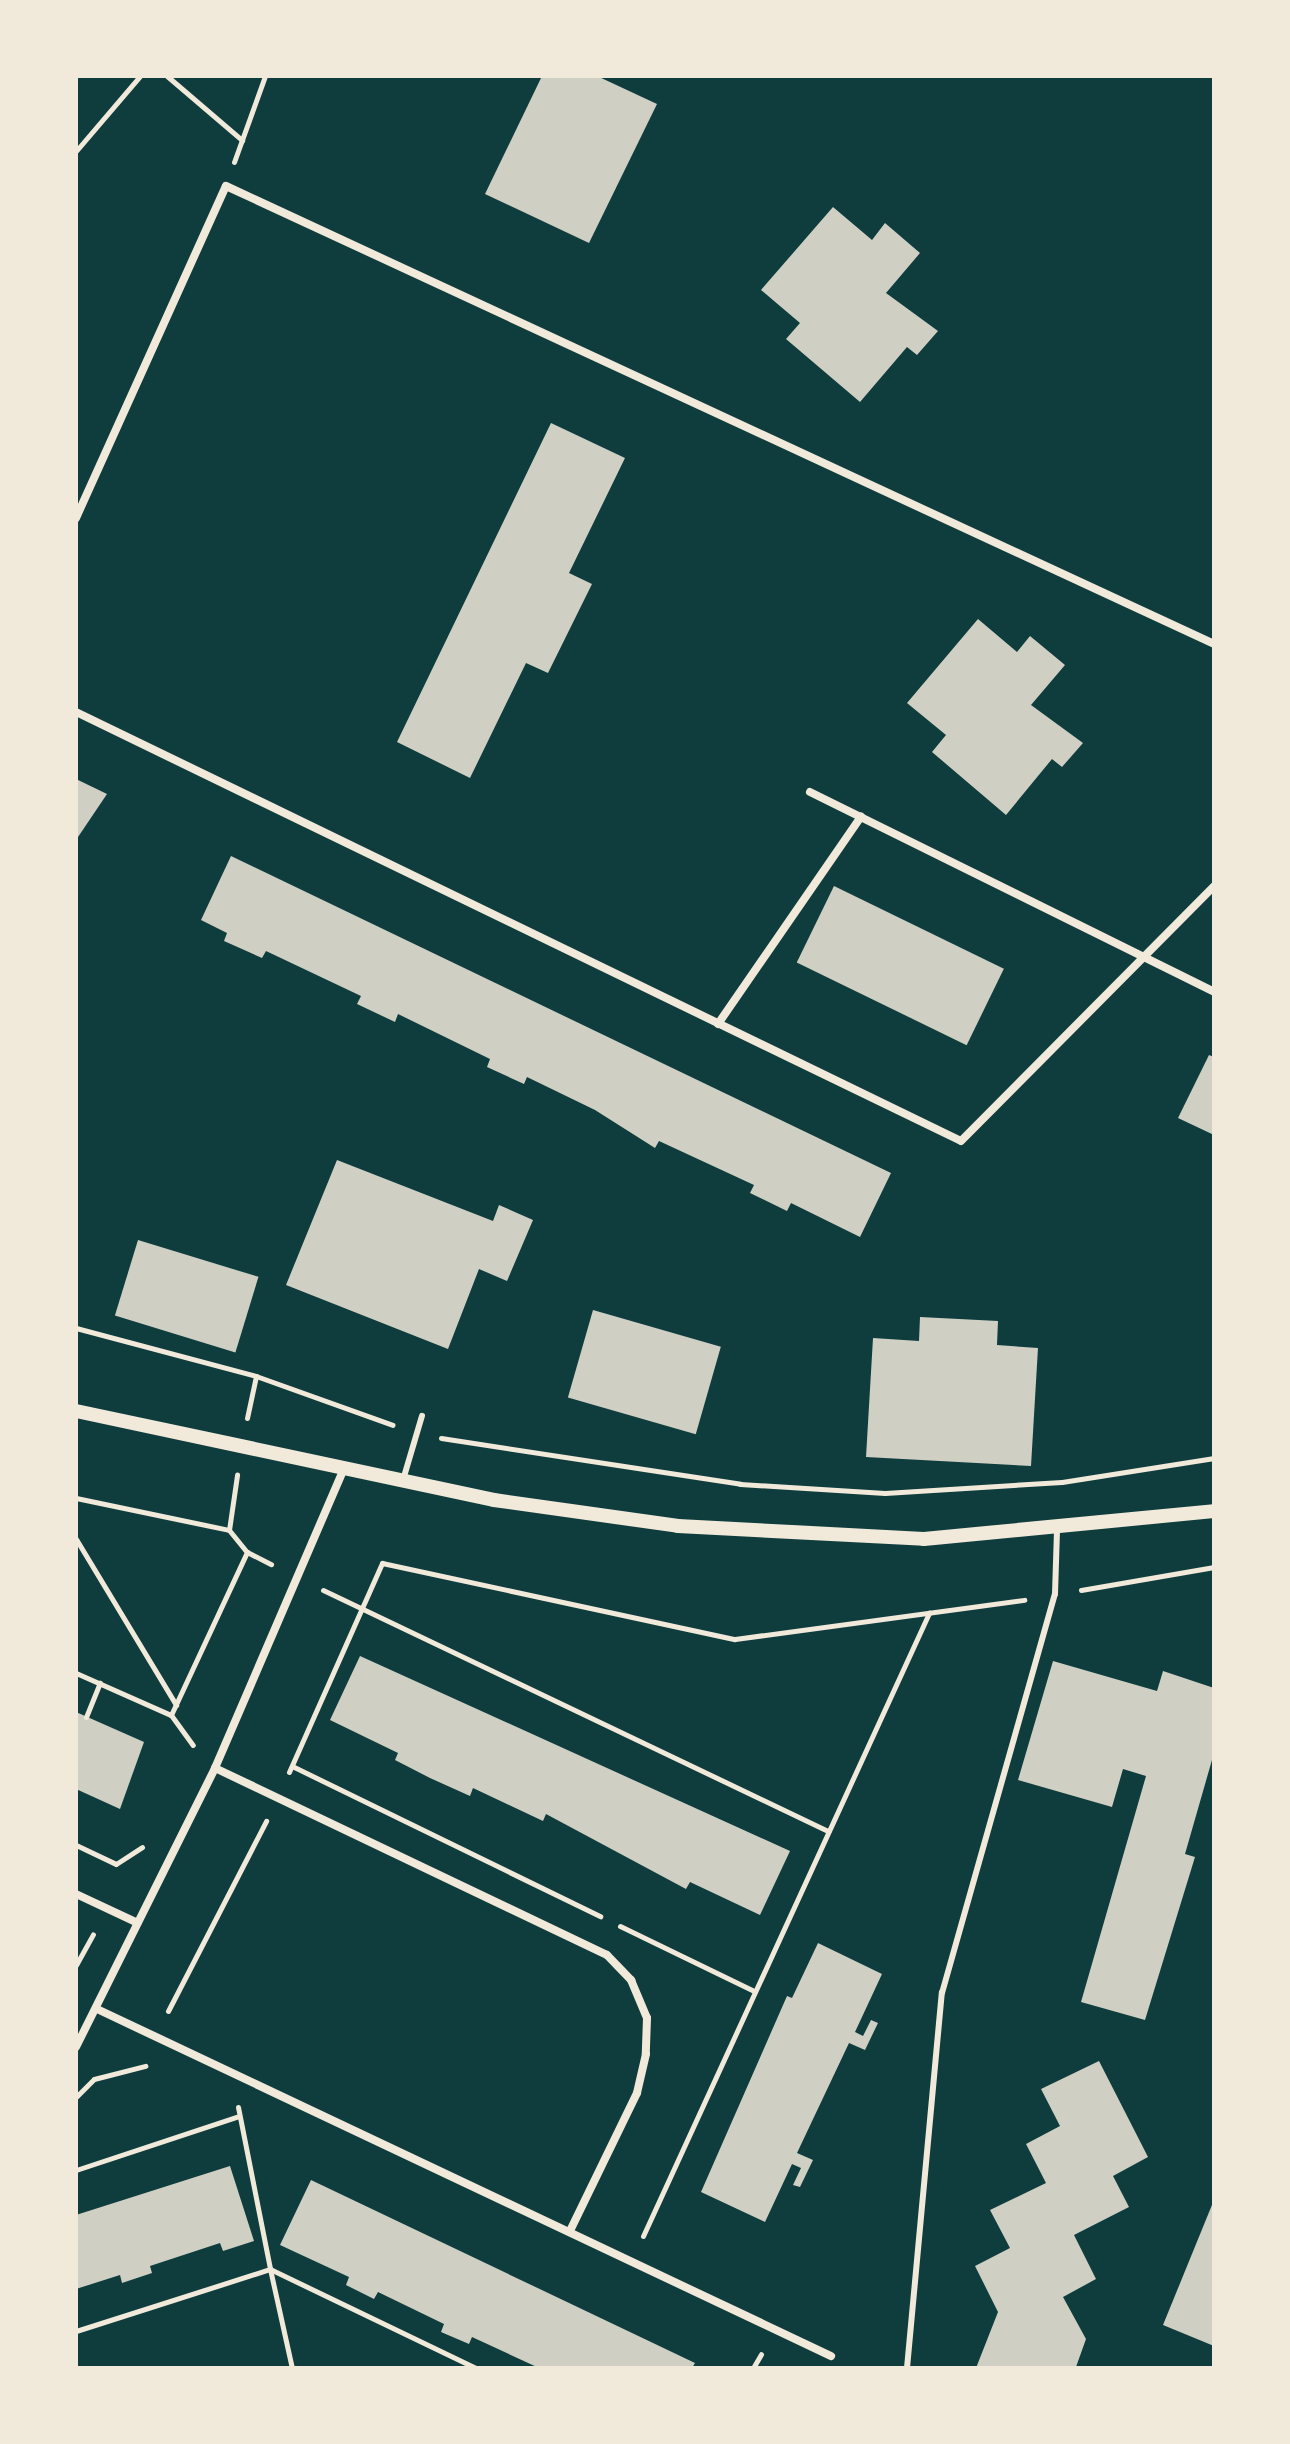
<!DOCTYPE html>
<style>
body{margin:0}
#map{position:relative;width:1290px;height:2444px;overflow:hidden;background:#0f3d3e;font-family:"Archivo Narrow",sans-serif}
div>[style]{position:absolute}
.building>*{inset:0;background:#cfcfc3;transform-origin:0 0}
.path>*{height:5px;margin:-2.5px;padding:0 2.5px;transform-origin:2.5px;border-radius:2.5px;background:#f1e9da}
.service>*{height:6px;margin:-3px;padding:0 3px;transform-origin:3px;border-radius:3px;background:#f1e9da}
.minor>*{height:8px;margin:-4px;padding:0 4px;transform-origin:4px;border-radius:4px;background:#f1e9da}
.tertiary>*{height:14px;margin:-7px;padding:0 7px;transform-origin:7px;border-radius:7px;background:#f1e9da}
span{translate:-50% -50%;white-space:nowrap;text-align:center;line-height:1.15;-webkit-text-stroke:6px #f1e9da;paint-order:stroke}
.frame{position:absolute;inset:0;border:78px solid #f1e9da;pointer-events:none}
</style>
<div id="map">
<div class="building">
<i style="clip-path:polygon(542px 76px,597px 76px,657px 104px,589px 243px,485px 194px)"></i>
<i style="clip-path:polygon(833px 207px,872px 240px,885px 223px,920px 253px,886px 293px,938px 331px,917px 355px,907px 347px,860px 402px,786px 339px,800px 323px,761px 290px)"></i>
<i style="clip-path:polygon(551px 423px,625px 458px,569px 573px,592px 584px,548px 673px,526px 663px,470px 778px,397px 742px)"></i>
<i style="clip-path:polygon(978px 619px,1017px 652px,1030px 636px,1065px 665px,1031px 705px,1083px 743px,1062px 767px,1052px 759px,1006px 815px,932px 752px,946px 735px,907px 703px)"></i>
<i style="clip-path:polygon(76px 779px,107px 794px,76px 840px)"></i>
<i style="clip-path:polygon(231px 856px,891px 1173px,860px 1237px,791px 1203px,787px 1211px,750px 1193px,754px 1185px,659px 1141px,655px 1148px,595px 1110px,527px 1077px,524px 1084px,487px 1067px,490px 1059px,398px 1014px,395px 1022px,357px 1004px,361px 996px,266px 951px,262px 958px,224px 941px,227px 933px,201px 920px)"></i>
<i style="left:834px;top:886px;width:189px;height:85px;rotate:26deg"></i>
<i style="clip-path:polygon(1209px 1055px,1214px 1057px,1214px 1135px,1178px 1118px)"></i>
<i style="clip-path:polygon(337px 1160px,493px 1221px,499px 1205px,533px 1220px,507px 1281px,479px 1269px,448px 1349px,286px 1285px)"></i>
<i style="left:138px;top:1240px;width:126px;height:79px;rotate:17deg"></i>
<i style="left:593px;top:1310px;width:133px;height:91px;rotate:16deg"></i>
<i style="clip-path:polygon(920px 1317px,998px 1321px,997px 1345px,1038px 1348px,1031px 1466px,866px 1457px,873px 1338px,919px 1341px)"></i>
<i style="clip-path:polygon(360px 1656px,790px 1851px,760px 1915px,690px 1882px,686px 1889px,546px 1814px,543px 1821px,473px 1788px,470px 1796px,430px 1778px,395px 1760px,398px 1753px,330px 1720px)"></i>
<i style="clip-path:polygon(1053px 1661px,1157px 1691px,1163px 1671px,1214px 1688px,1214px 1753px,1185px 1854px,1195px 1857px,1145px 2020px,1081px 2002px,1146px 1776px,1123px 1769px,1112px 1807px,1018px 1780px)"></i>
<i style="clip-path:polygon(76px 1712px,144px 1742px,120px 1809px,76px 1789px)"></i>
<i style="clip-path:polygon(818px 1943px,882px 1974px,855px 2032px,863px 2036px,871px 2020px,878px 2023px,865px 2050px,849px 2043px,797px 2153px,813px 2160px,800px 2187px,793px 2185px,801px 2168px,792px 2164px,765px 2222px,701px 2192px,787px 1996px,792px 1998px)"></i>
<i style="clip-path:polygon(1099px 2061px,1148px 2157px,1113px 2176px,1129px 2207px,1074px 2235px,1096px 2279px,1063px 2297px,1086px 2339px,1076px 2367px,976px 2368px,998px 2312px,975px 2266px,1010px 2248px,990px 2210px,1046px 2183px,1026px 2144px,1060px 2126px,1041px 2089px)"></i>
<i style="clip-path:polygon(230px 2166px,254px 2241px,223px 2251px,220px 2243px,150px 2266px,152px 2273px,122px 2283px,120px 2275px,76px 2289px,76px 2215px)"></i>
<i style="clip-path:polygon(311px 2180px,695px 2363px,692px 2368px,539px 2368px,472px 2337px,469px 2344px,441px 2332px,444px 2324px,378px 2292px,374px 2299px,346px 2285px,349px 2277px,280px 2245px)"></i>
<i style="clip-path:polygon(1214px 2200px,1214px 2346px,1163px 2325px)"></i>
</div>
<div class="path">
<i style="left:167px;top:76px;width:99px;rotate:40.5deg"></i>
<i style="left:76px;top:151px;width:99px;rotate:-49.5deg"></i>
<i style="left:234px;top:162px;width:91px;rotate:-70.2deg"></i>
<i style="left:76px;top:1328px;width:186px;rotate:14.9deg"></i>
<i style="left:256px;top:1376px;width:145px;rotate:19.7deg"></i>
<i style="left:247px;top:1418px;width:43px;rotate:-77.9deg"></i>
<i style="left:441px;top:1438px;width:303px;rotate:8.7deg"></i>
<i style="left:740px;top:1484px;width:145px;rotate:3.6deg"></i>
<i style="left:885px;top:1493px;width:177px;rotate:-3.6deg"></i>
<i style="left:1062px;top:1482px;width:154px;rotate:-9deg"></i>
<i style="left:76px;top:1498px;width:156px;rotate:11.8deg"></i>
<i style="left:229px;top:1530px;width:28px;rotate:51deg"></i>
<i style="left:247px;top:1552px;width:27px;rotate:27deg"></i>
<i style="left:229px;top:1530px;width:56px;rotate:-81.7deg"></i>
<i style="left:76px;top:1539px;width:194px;rotate:58.9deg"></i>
<i style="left:323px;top:1590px;width:560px;rotate:25.51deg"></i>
<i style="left:1081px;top:1590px;width:135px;rotate:-9.8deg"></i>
<i style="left:76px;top:1673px;width:104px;rotate:23.9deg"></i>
<i style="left:171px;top:1715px;width:37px;rotate:54deg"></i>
<i style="left:171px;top:1715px;width:180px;rotate:-65deg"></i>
<i style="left:86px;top:1717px;width:37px;rotate:-68deg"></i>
<i style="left:292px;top:1766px;width:343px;rotate:26deg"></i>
<i style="left:289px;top:1772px;width:229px;rotate:-66deg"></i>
<i style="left:382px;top:1563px;width:361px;rotate:12.2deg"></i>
<i style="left:735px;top:1639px;width:292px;rotate:-7.7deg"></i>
<i style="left:76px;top:1845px;width:44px;rotate:25.4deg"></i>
<i style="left:116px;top:1864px;width:31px;rotate:-33deg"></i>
<i style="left:620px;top:1926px;width:149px;rotate:25.9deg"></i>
<i style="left:76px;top:1965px;width:35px;rotate:-61deg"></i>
<i style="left:168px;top:2011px;width:214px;rotate:-62.7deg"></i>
<i style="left:76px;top:2097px;width:25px;rotate:-45deg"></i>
<i style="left:94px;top:2079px;width:53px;rotate:-14.3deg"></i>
<i style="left:238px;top:2107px;width:165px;rotate:78.8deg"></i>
<i style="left:270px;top:2269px;width:229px;rotate:25.7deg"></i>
<i style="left:76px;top:2170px;width:169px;rotate:-18.3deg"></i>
<i style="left:643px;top:2236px;width:686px;rotate:-65.34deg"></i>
<i style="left:76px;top:2331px;width:204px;rotate:-17.7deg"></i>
<i style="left:270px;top:2269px;width:101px;rotate:77.5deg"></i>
<i style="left:753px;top:2368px;width:16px;rotate:-60deg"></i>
</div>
<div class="service">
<i style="left:403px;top:1480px;width:67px;rotate:-73.5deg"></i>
<i style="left:907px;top:2368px;width:377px;rotate:-84.7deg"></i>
<i style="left:942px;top:1993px;width:415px;rotate:-74.2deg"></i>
<i style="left:1055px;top:1594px;width:62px;rotate:-88.2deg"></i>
</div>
<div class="minor">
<i style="left:76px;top:518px;width:364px;rotate:-65.7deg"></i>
<i style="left:226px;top:186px;width:1089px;rotate:24.87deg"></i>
<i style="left:76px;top:712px;width:983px;rotate:25.86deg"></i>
<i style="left:961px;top:1141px;width:359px;rotate:-45.2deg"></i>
<i style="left:810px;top:792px;width:451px;rotate:26.3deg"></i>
<i style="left:718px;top:1024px;width:252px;rotate:-55.4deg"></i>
<i style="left:215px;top:1768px;width:434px;rotate:25.5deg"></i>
<i style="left:607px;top:1955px;width:35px;rotate:46deg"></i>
<i style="left:631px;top:1980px;width:41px;rotate:67.2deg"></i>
<i style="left:647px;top:2018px;width:36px;rotate:92deg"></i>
<i style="left:646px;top:2054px;width:40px;rotate:103deg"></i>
<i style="left:637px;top:2093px;width:151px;rotate:115.9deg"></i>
<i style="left:76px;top:1894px;width:68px;rotate:25.1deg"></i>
<i style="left:97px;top:2009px;width:812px;rotate:25.3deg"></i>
<i style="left:76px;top:2047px;width:312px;rotate:-63.5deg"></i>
<i style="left:215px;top:1768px;width:326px;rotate:-66.7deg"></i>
</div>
<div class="tertiary">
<i style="left:76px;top:1411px;width:427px;rotate:12deg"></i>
<i style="left:494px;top:1500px;width:186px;rotate:8deg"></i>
<i style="left:678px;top:1526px;width:246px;rotate:3deg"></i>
<i style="left:924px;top:1539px;width:291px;rotate:-5.5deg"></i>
</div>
<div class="frame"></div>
</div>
